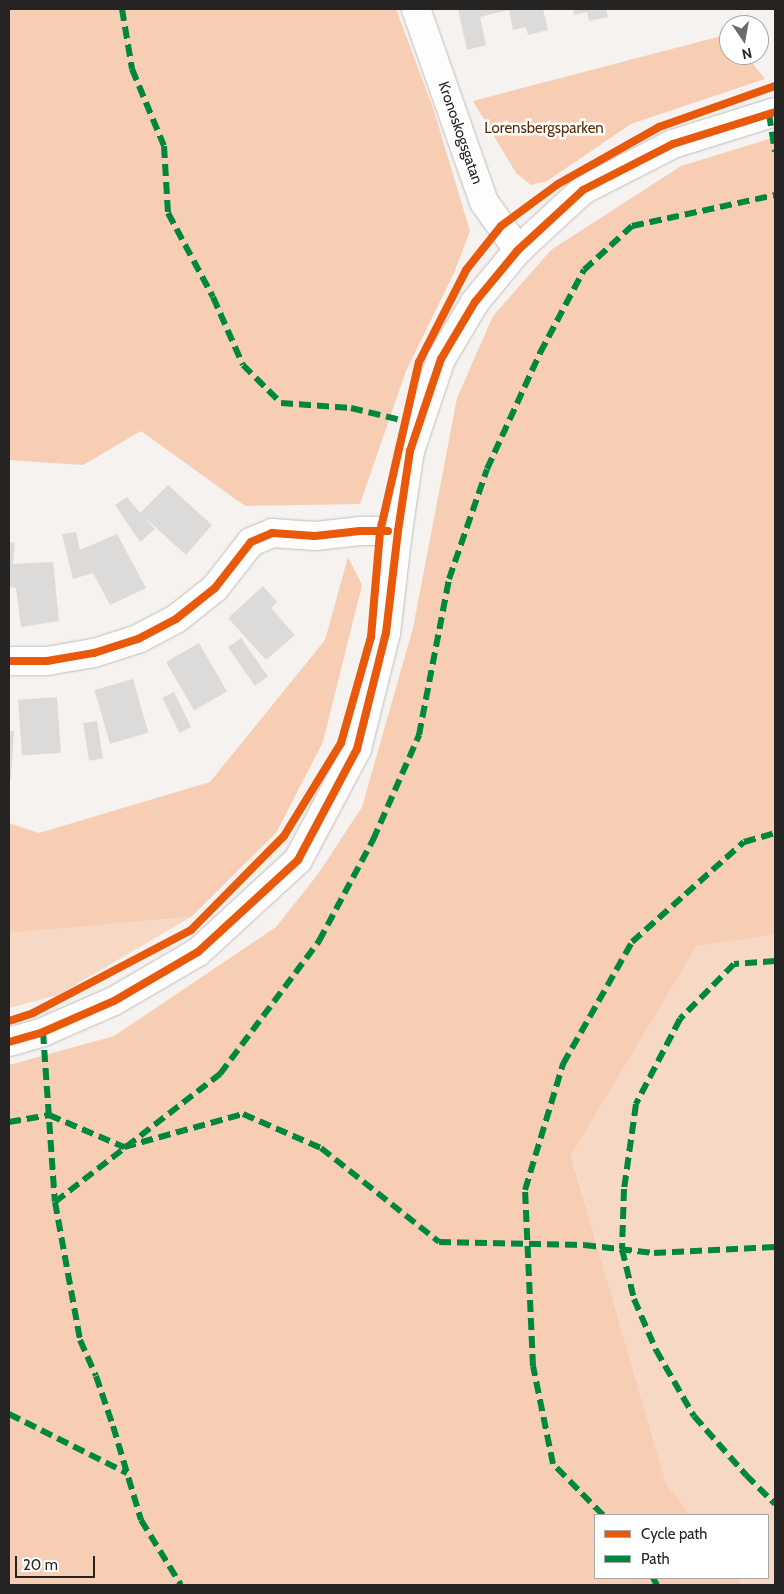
<!DOCTYPE html>
<style>
body{margin:0}
#map{position:relative;width:784px;height:1594px;overflow:hidden;background:#f5f2f0;font-family:Cabin,sans-serif}
div>[style]{position:absolute}
.green>*{inset:0;background:#f7d8c5}
.forest>*{inset:0;background:#f7ceb3}
.building>*{inset:0;background:#dddbd9;transform-origin:0 0}
.roads{filter:drop-shadow(0 0 1px #c0bebc) drop-shadow(0 0 1px #c0bebc)}
.minor>*{height:28px;margin:-14px;padding:0 14px;transform-origin:14px;border-radius:14px;background:#fefdfd}
.tertiary>*{height:28px;margin:-14px;padding:0 14px;transform-origin:14px;border-radius:14px;background:#fefdfd}
.quiet>*{height:6px;margin-top:-3px;transform-origin:0;background:repeating-linear-gradient(90deg,#00873e 0 12px,transparent 0 18px)}
.cycleway>*{height:8px;margin:-4px;padding:0 4px;transform-origin:4px;border-radius:4px;background:#e8590c}
span{translate:-50% -50%;white-space:nowrap;text-align:center;line-height:1.15;-webkit-text-stroke:5px #fff;paint-order:stroke}
.park-label{font-size:15px;color:#592c07}
.street-label{font-size:15px;color:#262422}
.frame{position:absolute;inset:0;border:10px solid #262422;pointer-events:none}
.legend{position:absolute;left:594px;top:1514px;width:175px;height:65px;box-sizing:border-box;background:#fff;border:1px solid #a8a7a7;margin:0;padding:6px 9px;list-style:none;font-size:15px;color:#262422}
.legend li{display:flex;align-items:center;gap:10px;height:25px}
.legend b{width:25px;border:1px solid #a8a7a7}
.north{position:absolute;left:719px;top:15px;width:50px;height:50px;box-sizing:border-box;background:#fff;border:1px solid #a8a7a7;border-radius:50%;rotate:168deg;font-size:14px;font-weight:700;line-height:20px;text-align:center;color:#262422}
.north::after{content:'';display:block;margin:auto;width:18px;height:22px;background:#6e6c6a;clip-path:polygon(50% 0,100% 100%,50% 72%,0 100%)}
.scale{position:absolute;left:15px;top:1556px;width:80px;height:22px;box-sizing:border-box;border:2px solid #262422;border-top:0;padding-left:6px;font-size:15px;line-height:18px;white-space:nowrap;color:#262422;-webkit-text-stroke:4px #fff;paint-order:stroke}
</style>
<div id="map">
<div class="green">
<i style="clip-path:polygon(191px 917px,58px 995px,9px 1008px,9px 933px)"></i>
<i style="clip-path:polygon(775px 935px,775px 1585px,743px 1585px,738px 1578px,768px 1578px,768px 1515px,690px 1515px,666px 1483px,571px 1154px,697px 946px)"></i>
</div>
<div class="forest">
<i style="clip-path:polygon(9px 9px,396px 9px,434px 111px,470px 231px,454px 273px,406px 371px,360px 504px,245px 506px,141px 431px,83px 465px,9px 460px)"></i>
<i style="clip-path:polygon(729px 34px,729px 55px,746px 55px,765px 79px,631px 124px,547px 181px,531px 185px,516px 173px,473px 101px)"></i>
<i style="clip-path:polygon(775px 137px,775px 935px,697px 946px,571px 1155px,666px 1483px,690px 1515px,595px 1515px,595px 1578px,738px 1578px,743px 1585px,9px 1585px,9px 1065px,114px 1036px,276px 927px,318px 874px,362px 807px,413px 628px,457px 398px,493px 316px,551px 250px,681px 166px)"></i>
<i style="clip-path:polygon(348px 557px,362px 585px,323px 742px,276px 833px,191px 917px,9px 933px,9px 823px,39px 833px,210px 782px,325px 640px)"></i>
</div>
<div class="building">
<i style="clip-path:polygon(458px 9px,543px 9px,548px 30px,528px 35px,526px 27px,513px 30px,509px 10px,480px 17px,486px 45px,467px 50px)"></i>
<i style="clip-path:polygon(573px 9px,606px 9px,608px 17px,589px 21px,587px 12px,574px 15px)"></i>
<i style="clip-path:polygon(168px 485px,212px 525px,186px 555px,144px 517px,155px 529px,140px 542px,115px 505px,127px 497px,140px 513px)"></i>
<i style="clip-path:polygon(76px 532px,80px 550px,117px 534px,146px 588px,110px 605px,93px 573px,73px 579px,62px 534px)"></i>
<i style="clip-path:polygon(9px 542px,15px 543px,13px 564px,53px 562px,59px 621px,21px 627px,16px 588px,9px 587px)"></i>
<i style="clip-path:polygon(263px 586px,277px 602px,271px 608px,295px 635px,266px 660px,228px 618px)"></i>
<i style="left:241px;top:638px;width:47px;height:16px;rotate:55deg"></i>
<i style="left:199px;top:643px;width:56px;height:38px;rotate:60deg"></i>
<i style="left:133px;top:679px;width:56px;height:40px;rotate:74deg"></i>
<i style="left:174px;top:692px;width:39px;height:13px;rotate:64deg"></i>
<i style="left:57px;top:697px;width:56px;height:39px;rotate:86deg"></i>
<i style="left:97px;top:721px;width:38px;height:14px;rotate:81deg"></i>
<i style="clip-path:polygon(9px 731px,14px 731px,11px 779px,9px 779px)"></i>
</div>
<div class="roads">
<div class="minor">
<i style="left:9px;top:661px;width:38px"></i>
<i style="left:47px;top:661px;width:48px;rotate:-9.7deg"></i>
<i style="left:94px;top:653px;width:46px;rotate:-17.7deg"></i>
<i style="left:138px;top:639px;width:43px;rotate:-27.8deg"></i>
<i style="left:176px;top:619px;width:50px;rotate:-38.5deg"></i>
<i style="left:215px;top:588px;width:58px;rotate:-52deg"></i>
<i style="left:251px;top:542px;width:23px;rotate:-23deg"></i>
<i style="left:272px;top:533px;width:43px;rotate:4deg"></i>
<i style="left:315px;top:536px;width:45px;rotate:-6.3deg"></i>
<i style="left:360px;top:531px;width:38px"></i>
</div>
<div class="tertiary">
<i style="left:416px;top:9px;width:205px;rotate:70.6deg"></i>
<i style="left:484px;top:202px;width:59px;rotate:54.7deg"></i>
<i style="left:9px;top:1042px;width:35px;rotate:-16deg"></i>
<i style="left:43px;top:1032px;width:77px;rotate:-23.6deg"></i>
<i style="left:114px;top:1001px;width:97px;rotate:-30.3deg"></i>
<i style="left:198px;top:952px;width:136px;rotate:-42.6deg"></i>
<i style="left:298px;top:860px;width:126px;rotate:-62deg"></i>
<i style="left:357px;top:749px;width:120px;rotate:-76deg"></i>
<i style="left:386px;top:633px;width:103px;rotate:-83.3deg"></i>
<i style="left:398px;top:531px;width:81px;rotate:-81.5deg"></i>
<i style="left:410px;top:451px;width:97px;rotate:-71.4deg"></i>
<i style="left:441px;top:359px;width:66px;rotate:-59.2deg"></i>
<i style="left:475px;top:302px;width:67px;rotate:-50.4deg"></i>
<i style="left:518px;top:250px;width:88px;rotate:-42.7deg"></i>
<i style="left:583px;top:190px;width:101px;rotate:-27.1deg"></i>
<i style="left:673px;top:144px;width:107px;rotate:-17.4deg"></i>
</div>
</div>
<div class="quiet">
<i style="left:122px;top:9px;width:61px;rotate:80.5deg"></i>
<i style="left:132px;top:69px;width:83px;rotate:67.4deg"></i>
<i style="left:164px;top:146px;width:67px;rotate:86.6deg"></i>
<i style="left:168px;top:213px;width:95px;rotate:61.8deg"></i>
<i style="left:213px;top:297px;width:74px;rotate:66.2deg"></i>
<i style="left:243px;top:365px;width:54px;rotate:45deg"></i>
<i style="left:281px;top:403px;width:70px;rotate:4.1deg"></i>
<i style="left:351px;top:408px;width:56px;rotate:13.5deg"></i>
<i style="left:769px;top:114px;width:38px;rotate:81deg"></i>
<i style="left:775px;top:961px;width:41px;rotate:175.8deg"></i>
<i style="left:734px;top:964px;width:77px;rotate:134.5deg"></i>
<i style="left:680px;top:1019px;width:96px;rotate:117.4deg"></i>
<i style="left:636px;top:1104px;width:86px;rotate:98deg"></i>
<i style="left:624px;top:1189px;width:60px;rotate:91.9deg"></i>
<i style="left:622px;top:1249px;width:51px;rotate:76.5deg"></i>
<i style="left:634px;top:1299px;width:56px;rotate:66.7deg"></i>
<i style="left:656px;top:1350px;width:76px;rotate:60.1deg"></i>
<i style="left:694px;top:1416px;width:79px;rotate:48.6deg"></i>
<i style="left:746px;top:1475px;width:41px;rotate:45deg"></i>
<i style="left:43px;top:1032px;width:170px;rotate:86deg"></i>
<i style="left:55px;top:1202px;width:140px;rotate:79.7deg"></i>
<i style="left:80px;top:1340px;width:39px;rotate:66deg"></i>
<i style="left:96px;top:1376px;width:53px;rotate:71.2deg"></i>
<i style="left:113px;top:1426px;width:98px;rotate:73.4deg"></i>
<i style="left:141px;top:1520px;width:76px;rotate:58.4deg"></i>
<i style="left:9px;top:1122px;width:41px;rotate:-9.9deg"></i>
<i style="left:49px;top:1115px;width:82px;rotate:23.1deg"></i>
<i style="left:124px;top:1147px;width:123px;rotate:-15.5deg"></i>
<i style="left:243px;top:1114px;width:85px;rotate:23.6deg"></i>
<i style="left:321px;top:1148px;width:151px;rotate:38.5deg"></i>
<i style="left:439px;top:1242px;width:145px;rotate:1.2deg"></i>
<i style="left:584px;top:1245px;width:70px;rotate:6.5deg"></i>
<i style="left:654px;top:1253px;width:121px;rotate:-2.8deg"></i>
<i style="left:55px;top:1202px;width:209px;rotate:-37.8deg"></i>
<i style="left:220px;top:1074px;width:166px;rotate:-53.3deg"></i>
<i style="left:319px;top:941px;width:115px;rotate:-61.9deg"></i>
<i style="left:373px;top:840px;width:115px;rotate:-66.3deg"></i>
<i style="left:419px;top:735px;width:159px;rotate:-79.1deg"></i>
<i style="left:449px;top:579px;width:116px;rotate:-70.9deg"></i>
<i style="left:487px;top:469px;width:128px;rotate:-65.4deg"></i>
<i style="left:540px;top:353px;width:94px;rotate:-62.1deg"></i>
<i style="left:584px;top:270px;width:65px;rotate:-42.5deg"></i>
<i style="left:632px;top:226px;width:146px;rotate:-12.2deg"></i>
<i style="left:9px;top:1414px;width:132px;rotate:26.6deg"></i>
<i style="left:603px;top:1515px;width:71px;rotate:-134.4deg"></i>
<i style="left:553px;top:1464px;width:100px;rotate:-101.5deg"></i>
<i style="left:533px;top:1366px;width:176px;rotate:-92.6deg"></i>
<i style="left:525px;top:1190px;width:132px;rotate:-73.2deg"></i>
<i style="left:563px;top:1064px;width:140px;rotate:-60.5deg"></i>
<i style="left:632px;top:942px;width:150px;rotate:-41.8deg"></i>
<i style="left:744px;top:842px;width:32px;rotate:-16deg"></i>
<i style="left:653px;top:1578px;width:8px;rotate:60deg"></i>
</div>
<div class="cycleway">
<i style="left:9px;top:661px;width:38px"></i>
<i style="left:47px;top:661px;width:48px;rotate:-9.7deg"></i>
<i style="left:94px;top:653px;width:46px;rotate:-17.7deg"></i>
<i style="left:138px;top:639px;width:43px;rotate:-27.8deg"></i>
<i style="left:176px;top:619px;width:50px;rotate:-38.5deg"></i>
<i style="left:215px;top:588px;width:58px;rotate:-52deg"></i>
<i style="left:251px;top:542px;width:23px;rotate:-23deg"></i>
<i style="left:272px;top:533px;width:43px;rotate:4deg"></i>
<i style="left:315px;top:536px;width:45px;rotate:-6.3deg"></i>
<i style="left:360px;top:531px;width:28px"></i>
<i style="left:9px;top:1021px;width:25px;rotate:-18deg"></i>
<i style="left:33px;top:1013px;width:178px;rotate:-27.7deg"></i>
<i style="left:191px;top:930px;width:132px;rotate:-45.3deg"></i>
<i style="left:284px;top:836px;width:109px;rotate:-58.5deg"></i>
<i style="left:341px;top:743px;width:110px;rotate:-74.2deg"></i>
<i style="left:371px;top:637px;width:105px;rotate:-85.1deg"></i>
<i style="left:380px;top:532px;width:174px;rotate:-77.1deg"></i>
<i style="left:419px;top:362px;width:103px;rotate:-62.9deg"></i>
<i style="left:466px;top:270px;width:56px;rotate:-51.5deg"></i>
<i style="left:501px;top:226px;width:71px;rotate:-36.4deg"></i>
<i style="left:558px;top:184px;width:116px;rotate:-29.4deg"></i>
<i style="left:659px;top:127px;width:123px;rotate:-19.5deg"></i>
<i style="left:9px;top:1042px;width:35px;rotate:-16deg"></i>
<i style="left:43px;top:1032px;width:77px;rotate:-23.6deg"></i>
<i style="left:114px;top:1001px;width:97px;rotate:-30.3deg"></i>
<i style="left:198px;top:952px;width:136px;rotate:-42.6deg"></i>
<i style="left:298px;top:860px;width:126px;rotate:-62deg"></i>
<i style="left:357px;top:749px;width:120px;rotate:-76deg"></i>
<i style="left:386px;top:633px;width:103px;rotate:-83.3deg"></i>
<i style="left:398px;top:531px;width:81px;rotate:-81.5deg"></i>
<i style="left:410px;top:451px;width:97px;rotate:-71.4deg"></i>
<i style="left:441px;top:359px;width:66px;rotate:-59.2deg"></i>
<i style="left:475px;top:302px;width:67px;rotate:-50.4deg"></i>
<i style="left:518px;top:250px;width:88px;rotate:-42.7deg"></i>
<i style="left:583px;top:190px;width:101px;rotate:-27.1deg"></i>
<i style="left:673px;top:144px;width:107px;rotate:-17.4deg"></i>
</div>
<div class="park-label">
<span style="left:544px;top:129px">Lorensbergsparken</span>
</div>
<div class="street-label">
<span style="left:460px;top:133px;rotate:71deg">Kronoskogsgatan</span>
</div>
<div class="frame"></div>
<ul class="legend">
<li><b style="height:6px;background:#e8590c"></b>Cycle path</li>
<li><b style="height:6px;background:#00873e"></b>Path</li>
</ul>
<div class="north">N</div>
<div class="scale">20 m</div>
</div>
